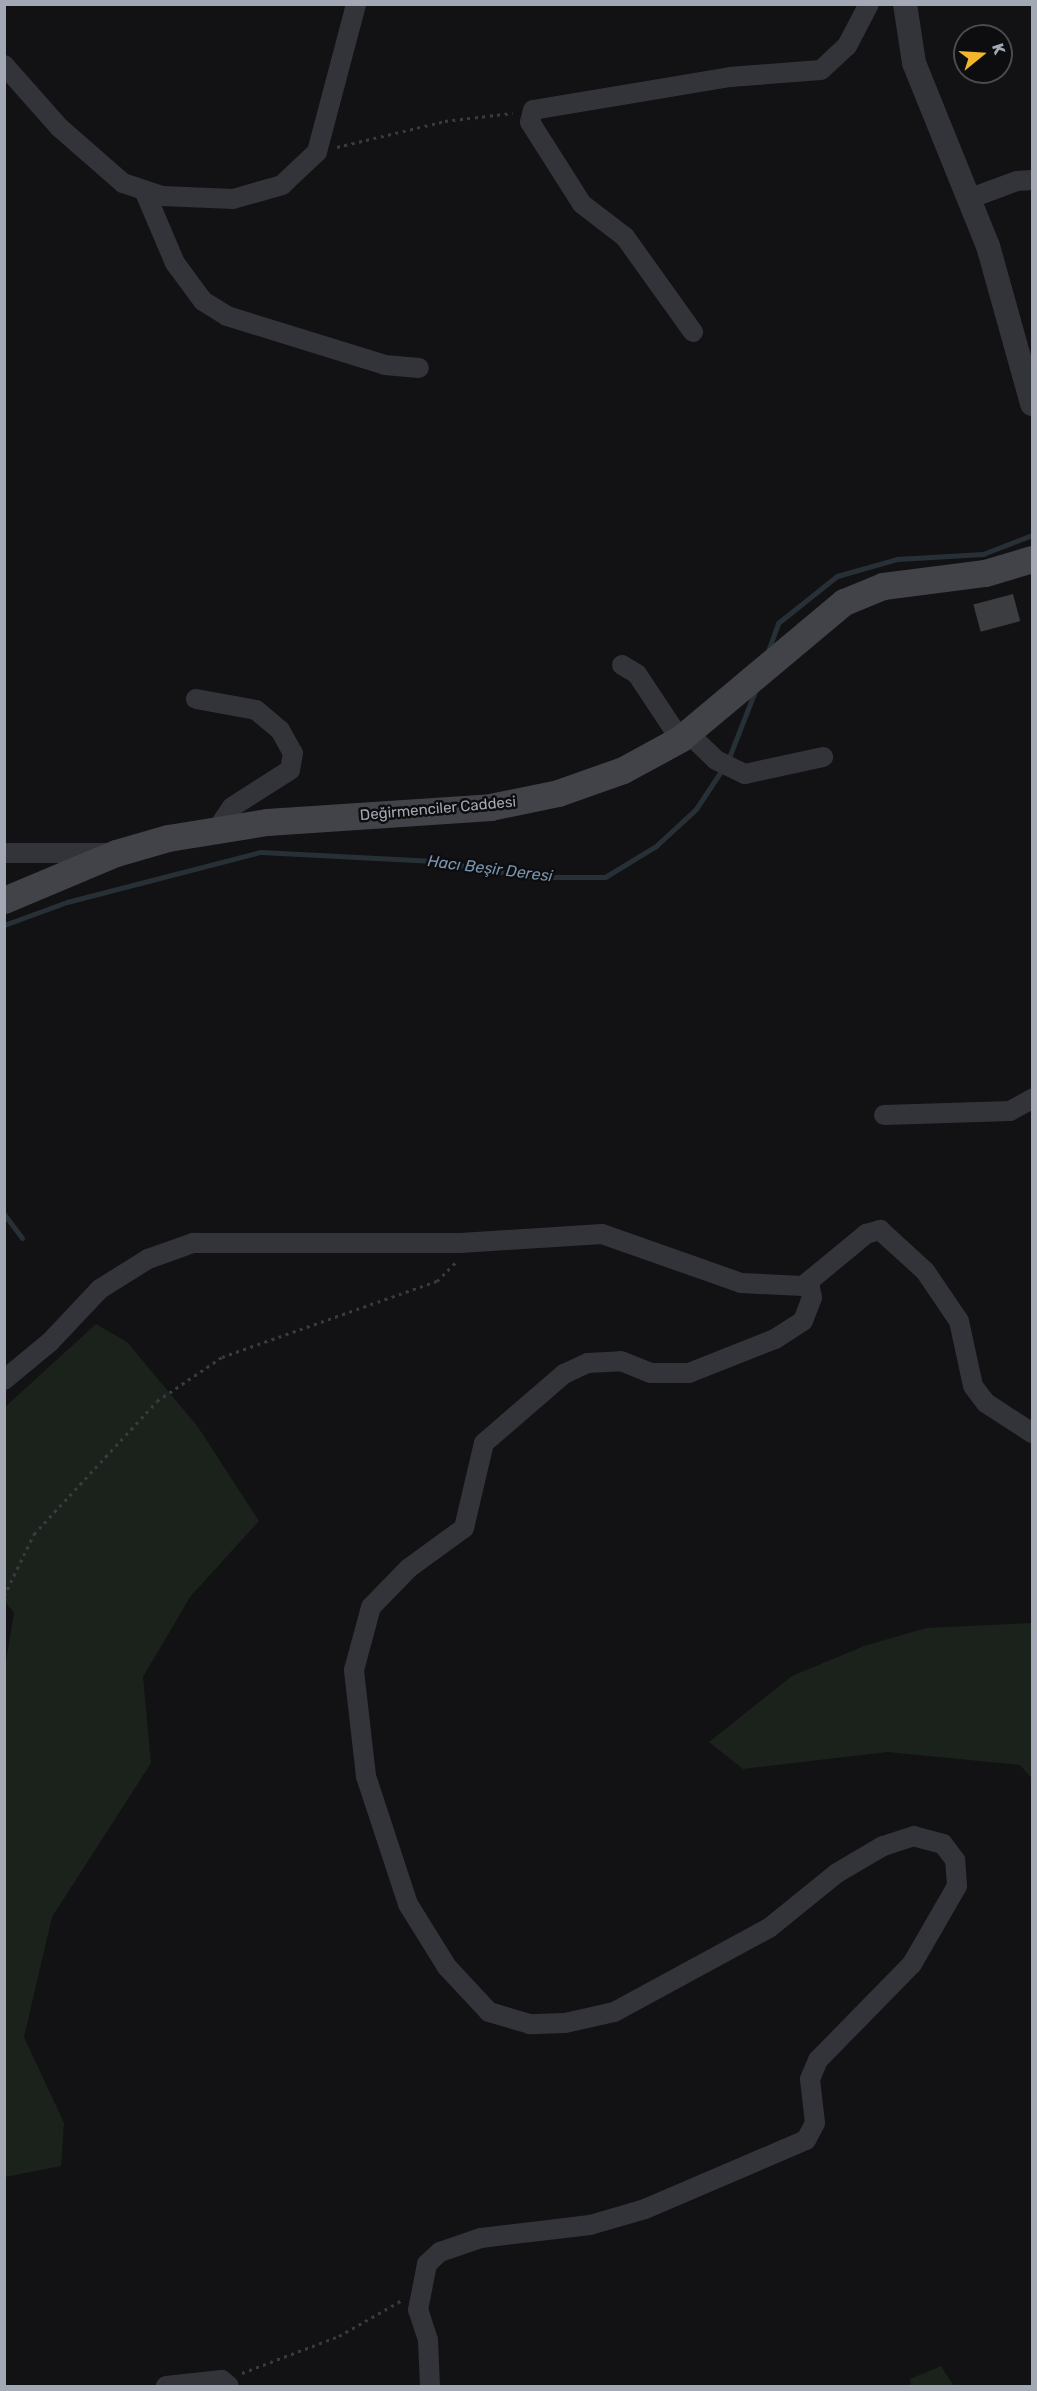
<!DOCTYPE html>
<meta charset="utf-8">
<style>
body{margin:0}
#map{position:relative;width:1037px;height:2391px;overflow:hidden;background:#121214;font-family:Rubik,sans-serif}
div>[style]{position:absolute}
.green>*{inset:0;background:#1a221b}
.stream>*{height:5px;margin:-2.5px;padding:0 2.5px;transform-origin:2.5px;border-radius:2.5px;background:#283037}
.building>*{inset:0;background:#3c3d41;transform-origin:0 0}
.path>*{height:3px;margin-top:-1.5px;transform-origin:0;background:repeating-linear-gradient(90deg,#393b40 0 3px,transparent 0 7.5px)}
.minor>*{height:20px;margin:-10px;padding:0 10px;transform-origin:10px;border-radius:10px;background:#333439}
.tertiary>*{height:24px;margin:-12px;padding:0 12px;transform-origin:12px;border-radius:12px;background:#333439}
.secondary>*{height:27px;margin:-13.5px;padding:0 13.5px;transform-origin:13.5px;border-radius:13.5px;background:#414349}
span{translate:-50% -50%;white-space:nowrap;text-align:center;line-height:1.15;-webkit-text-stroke:5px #0d0d0f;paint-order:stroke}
.street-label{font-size:15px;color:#a3a8b5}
.water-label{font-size:16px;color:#7a95b0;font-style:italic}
.frame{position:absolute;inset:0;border:6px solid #a3a8b5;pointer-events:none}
.north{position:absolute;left:953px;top:24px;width:60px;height:60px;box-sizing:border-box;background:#0d0d0f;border:2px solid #494b51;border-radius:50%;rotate:72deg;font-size:16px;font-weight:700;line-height:24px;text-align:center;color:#a3a8b5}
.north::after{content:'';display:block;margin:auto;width:21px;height:27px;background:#f3b52b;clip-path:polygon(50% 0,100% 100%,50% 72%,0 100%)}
</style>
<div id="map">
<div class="green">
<i style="clip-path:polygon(96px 1324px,127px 1342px,198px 1427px,259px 1521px,190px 1597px,143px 1677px,151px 1763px,52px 1917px,24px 2037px,64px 2123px,61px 2166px,5px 2177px,4px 1673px,14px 1613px,4px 1600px,5px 1407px)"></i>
<i style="clip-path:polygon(1032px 1623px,1032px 1779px,1020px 1765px,887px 1752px,743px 1769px,709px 1742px,792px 1676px,864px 1646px,926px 1628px)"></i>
<i style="clip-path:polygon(941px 2366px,954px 2386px,911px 2386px,910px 2379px)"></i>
</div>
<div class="stream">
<i style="left:768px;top:651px;width:30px;rotate:-70deg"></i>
<i style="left:778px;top:623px;width:75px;rotate:-38.5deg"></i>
<i style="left:837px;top:576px;width:62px;rotate:-15.8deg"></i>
<i style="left:897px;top:559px;width:86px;rotate:-3.3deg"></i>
<i style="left:983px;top:554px;width:53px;rotate:-21.2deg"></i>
<i style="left:728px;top:760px;width:74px;rotate:-68.6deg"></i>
<i style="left:4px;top:925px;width:67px;rotate:-20.1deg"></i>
<i style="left:67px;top:902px;width:200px;rotate:-14.5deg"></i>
<i style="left:261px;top:852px;width:173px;rotate:3deg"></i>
<i style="left:434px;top:861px;width:100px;rotate:9.2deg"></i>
<i style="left:533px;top:877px;width:72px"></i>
<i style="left:605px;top:877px;width:60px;rotate:-31.3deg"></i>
<i style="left:656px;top:846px;width:54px;rotate:-42.8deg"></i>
<i style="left:696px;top:809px;width:49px;rotate:-56.6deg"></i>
<i style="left:4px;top:1214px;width:30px;rotate:53deg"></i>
</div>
<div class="building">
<i style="left:1013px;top:594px;width:28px;height:41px;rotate:75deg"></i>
</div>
<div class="path">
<i style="left:337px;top:147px;width:111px;rotate:-13.5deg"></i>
<i style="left:445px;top:121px;width:68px;rotate:-6.7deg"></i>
<i style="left:4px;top:1596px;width:69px;rotate:-64.2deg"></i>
<i style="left:34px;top:1534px;width:181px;rotate:-47.2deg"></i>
<i style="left:157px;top:1401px;width:78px;rotate:-34.1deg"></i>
<i style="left:222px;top:1357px;width:228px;rotate:-19.5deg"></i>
<i style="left:437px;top:1281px;width:27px;rotate:-45deg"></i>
<i style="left:242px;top:2373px;width:104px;rotate:-20.9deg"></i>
<i style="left:339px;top:2336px;width:73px;rotate:-29.7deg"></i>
</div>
<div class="minor">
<i style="left:4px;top:65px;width:84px;rotate:48.4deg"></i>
<i style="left:60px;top:128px;width:84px;rotate:41.1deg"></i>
<i style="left:123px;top:183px;width:41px;rotate:18.4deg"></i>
<i style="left:162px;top:196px;width:71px;rotate:2.4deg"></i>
<i style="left:233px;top:199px;width:51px;rotate:-15.9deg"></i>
<i style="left:282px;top:185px;width:48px;rotate:-43.3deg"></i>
<i style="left:317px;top:152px;width:153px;rotate:-75.2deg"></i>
<i style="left:144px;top:190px;width:79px;rotate:67deg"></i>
<i style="left:175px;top:263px;width:47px;rotate:53.6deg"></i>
<i style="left:203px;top:301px;width:28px;rotate:32deg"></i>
<i style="left:227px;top:316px;width:165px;rotate:17.2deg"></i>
<i style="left:385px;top:365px;width:34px;rotate:5deg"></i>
<i style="left:971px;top:198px;width:49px;rotate:-20.3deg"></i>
<i style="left:1017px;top:181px;width:15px;rotate:-4deg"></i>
<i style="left:693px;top:332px;width:117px;rotate:-125.6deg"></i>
<i style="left:625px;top:237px;width:54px;rotate:-142.5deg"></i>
<i style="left:582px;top:204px;width:97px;rotate:-122.4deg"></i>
<i style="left:530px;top:122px;width:12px;rotate:-76deg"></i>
<i style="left:533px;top:110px;width:200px;rotate:-9.5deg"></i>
<i style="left:730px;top:77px;width:91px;rotate:-4.4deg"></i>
<i style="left:821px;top:70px;width:35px;rotate:-43deg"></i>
<i style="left:847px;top:46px;width:47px;rotate:-62.4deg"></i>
<i style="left:622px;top:665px;width:17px;rotate:31deg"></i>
<i style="left:637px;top:674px;width:78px;rotate:56.5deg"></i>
<i style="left:196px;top:699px;width:61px;rotate:10.4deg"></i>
<i style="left:256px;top:710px;width:31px;rotate:40deg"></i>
<i style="left:280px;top:730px;width:26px;rotate:61deg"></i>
<i style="left:293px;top:753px;width:17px;rotate:100deg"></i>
<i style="left:290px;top:770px;width:69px;rotate:147.5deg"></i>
<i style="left:232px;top:807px;width:27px;rotate:124deg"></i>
<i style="left:687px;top:732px;width:40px;rotate:44deg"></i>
<i style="left:716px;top:760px;width:32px;rotate:26deg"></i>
<i style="left:745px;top:774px;width:80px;rotate:-12.3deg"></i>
<i style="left:4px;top:853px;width:109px"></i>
<i style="left:884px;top:1115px;width:126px;rotate:-1.8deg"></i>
<i style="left:1010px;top:1111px;width:25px;rotate:-29deg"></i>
<i style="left:4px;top:1380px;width:60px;rotate:-39.6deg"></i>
<i style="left:50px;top:1342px;width:73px;rotate:-46.7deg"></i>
<i style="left:100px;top:1289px;width:57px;rotate:-32deg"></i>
<i style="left:148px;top:1259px;width:48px;rotate:-19.6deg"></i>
<i style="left:193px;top:1243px;width:268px"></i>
<i style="left:461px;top:1243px;width:141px;rotate:-3.7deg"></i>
<i style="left:602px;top:1234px;width:147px;rotate:19.4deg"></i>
<i style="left:741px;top:1283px;width:62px;rotate:2.8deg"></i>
<i style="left:803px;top:1286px;width:82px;rotate:-39.5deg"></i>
<i style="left:866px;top:1234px;width:15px;rotate:-16deg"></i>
<i style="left:880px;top:1230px;width:61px;rotate:42.3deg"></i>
<i style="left:925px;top:1271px;width:60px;rotate:55.8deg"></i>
<i style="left:959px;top:1321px;width:66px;rotate:77.8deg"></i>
<i style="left:973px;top:1386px;width:21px;rotate:53deg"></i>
<i style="left:986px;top:1403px;width:55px;rotate:33.1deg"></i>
<i style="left:166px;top:2386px;width:56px;rotate:-6.1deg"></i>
<i style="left:222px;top:2380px;width:9px;rotate:41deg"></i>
<i style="left:430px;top:2386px;width:46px;rotate:-92.5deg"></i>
<i style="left:428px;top:2340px;width:32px;rotate:-108deg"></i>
<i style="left:418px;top:2310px;width:47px;rotate:-78.9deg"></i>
<i style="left:427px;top:2264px;width:18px;rotate:-43deg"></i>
<i style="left:440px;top:2252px;width:43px;rotate:-18.9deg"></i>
<i style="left:481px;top:2238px;width:110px;rotate:-6.8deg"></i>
<i style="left:590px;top:2225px;width:57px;rotate:-16.2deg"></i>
<i style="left:645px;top:2209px;width:175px;rotate:-23.2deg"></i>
<i style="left:806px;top:2140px;width:19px;rotate:-62deg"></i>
<i style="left:815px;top:2123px;width:44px;rotate:-96.5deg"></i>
<i style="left:810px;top:2079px;width:21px;rotate:-67deg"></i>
<i style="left:818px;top:2060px;width:134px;rotate:-45.6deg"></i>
<i style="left:912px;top:1964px;width:90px;rotate:-60deg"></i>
<i style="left:957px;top:1886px;width:26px;rotate:-94deg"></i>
<i style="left:955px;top:1860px;width:20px;rotate:-127deg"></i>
<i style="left:943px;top:1844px;width:30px;rotate:-165deg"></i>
<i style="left:914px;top:1836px;width:33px;rotate:162deg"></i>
<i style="left:883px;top:1846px;width:53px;rotate:149.6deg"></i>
<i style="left:837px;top:1873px;width:87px;rotate:141deg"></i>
<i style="left:769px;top:1928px;width:176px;rotate:151.5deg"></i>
<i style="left:614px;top:2012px;width:50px;rotate:167.3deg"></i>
<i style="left:565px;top:2023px;width:35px;rotate:178deg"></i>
<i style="left:530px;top:2024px;width:43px;rotate:-163.7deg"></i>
<i style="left:489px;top:2012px;width:62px;rotate:-133deg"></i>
<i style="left:447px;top:1967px;width:74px;rotate:-121.8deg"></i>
<i style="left:408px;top:1904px;width:135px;rotate:-108.2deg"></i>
<i style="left:366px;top:1776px;width:107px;rotate:-96.5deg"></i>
<i style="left:354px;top:1670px;width:65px;rotate:-74.9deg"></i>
<i style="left:371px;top:1607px;width:54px;rotate:-45.7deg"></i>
<i style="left:409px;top:1568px;width:68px;rotate:-36deg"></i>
<i style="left:464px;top:1528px;width:87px;rotate:-76.8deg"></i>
<i style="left:484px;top:1443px;width:106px;rotate:-40.8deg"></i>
<i style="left:564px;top:1374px;width:26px;rotate:-25deg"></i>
<i style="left:588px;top:1363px;width:33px;rotate:-3deg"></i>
<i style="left:621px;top:1361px;width:31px;rotate:22deg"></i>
<i style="left:650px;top:1373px;width:39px"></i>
<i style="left:689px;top:1373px;width:92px;rotate:-21.6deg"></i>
<i style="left:775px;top:1339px;width:33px;rotate:-33deg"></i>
<i style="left:803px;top:1321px;width:25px;rotate:-69deg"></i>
<i style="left:812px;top:1298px;width:16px;rotate:-101deg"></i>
</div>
<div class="tertiary">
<i style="left:905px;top:4px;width:60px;rotate:81.3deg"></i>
<i style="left:914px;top:63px;width:197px;rotate:68deg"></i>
<i style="left:988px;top:246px;width:164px;rotate:74.4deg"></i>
</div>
<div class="secondary">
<i style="left:4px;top:900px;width:121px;rotate:-22.8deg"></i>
<i style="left:116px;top:853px;width:54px;rotate:-16.1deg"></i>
<i style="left:168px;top:838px;width:100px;rotate:-9.2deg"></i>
<i style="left:267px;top:822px;width:224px;rotate:-3.8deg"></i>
<i style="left:490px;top:807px;width:69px;rotate:-11.6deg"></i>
<i style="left:558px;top:793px;width:69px;rotate:-19.5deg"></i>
<i style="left:623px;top:770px;width:65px;rotate:-28.5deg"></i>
<i style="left:680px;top:739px;width:214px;rotate:-39.9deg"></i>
<i style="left:844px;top:602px;width:42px;rotate:-22.3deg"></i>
<i style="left:883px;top:586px;width:103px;rotate:-7.3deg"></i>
<i style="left:985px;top:573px;width:49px;rotate:-16.6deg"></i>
</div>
<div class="street-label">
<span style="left:438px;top:809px;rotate:-5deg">Değirmenciler Caddesi</span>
</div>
<div class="water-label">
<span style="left:490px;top:869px;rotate:7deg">Hacı Beşir Deresi</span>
</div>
<div class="frame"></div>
<div class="north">K</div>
</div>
